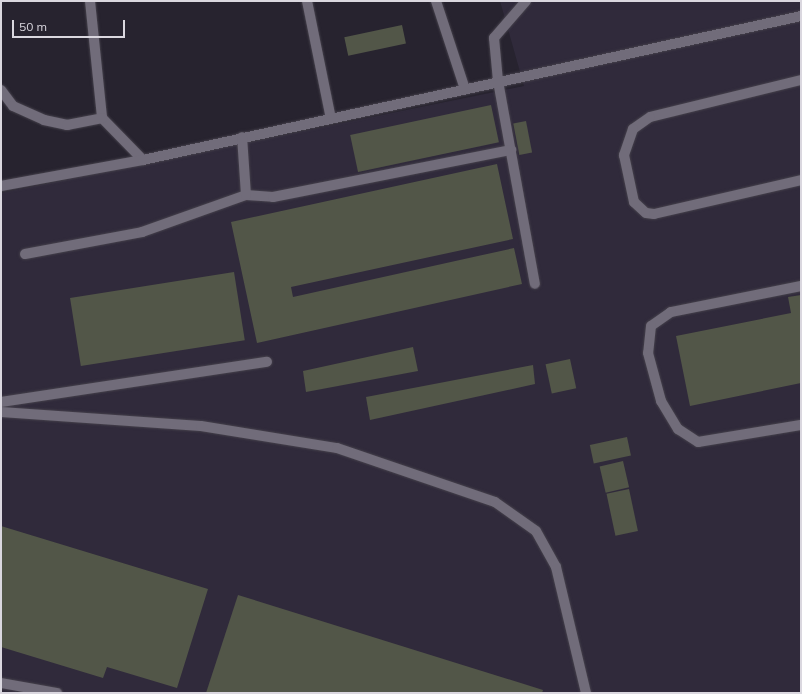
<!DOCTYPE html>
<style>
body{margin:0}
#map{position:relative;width:802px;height:694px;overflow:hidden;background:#27232f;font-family:Mulish,sans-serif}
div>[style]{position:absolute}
.built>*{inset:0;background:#302a3b}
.building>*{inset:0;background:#525648;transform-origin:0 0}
.roads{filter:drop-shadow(0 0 1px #45414b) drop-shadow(0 0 1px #45414b)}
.minor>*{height:10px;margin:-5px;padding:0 5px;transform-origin:5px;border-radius:5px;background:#716c7a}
span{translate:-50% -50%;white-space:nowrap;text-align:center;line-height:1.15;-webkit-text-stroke:4px #27232f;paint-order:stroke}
.frame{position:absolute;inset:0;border:2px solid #dad7df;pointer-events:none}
.scale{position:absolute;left:12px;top:20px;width:113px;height:18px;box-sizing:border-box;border:2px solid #dad7df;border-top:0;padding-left:5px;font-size:12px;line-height:14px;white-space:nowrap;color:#dad7df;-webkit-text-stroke:3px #27232f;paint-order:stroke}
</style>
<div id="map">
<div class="built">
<i style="clip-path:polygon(500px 1px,801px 1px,801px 693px,1px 693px,1px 193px,524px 86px)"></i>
</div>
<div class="building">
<i style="left:402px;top:25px;width:19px;height:59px;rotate:78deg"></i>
<i style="left:491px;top:105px;width:38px;height:144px;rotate:78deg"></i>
<i style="left:526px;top:121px;width:32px;height:13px;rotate:79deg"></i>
<i style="clip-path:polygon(497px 164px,513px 239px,291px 287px,293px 297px,514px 248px,522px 284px,257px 343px,231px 222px)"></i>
<i style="left:234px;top:272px;width:69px;height:166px;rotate:81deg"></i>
<i style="clip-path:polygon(801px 295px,801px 383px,690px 406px,676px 336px,791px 313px,788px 297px)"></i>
<i style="clip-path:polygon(413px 347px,418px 371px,306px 392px,303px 371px)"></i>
<i style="left:570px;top:359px;width:30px;height:25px;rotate:78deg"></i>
<i style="clip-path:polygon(533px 365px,535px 384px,370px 420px,366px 397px)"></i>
<i style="left:627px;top:437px;width:19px;height:38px;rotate:78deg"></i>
<i style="left:623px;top:461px;width:27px;height:24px;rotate:77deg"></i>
<i style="left:629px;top:489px;width:43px;height:23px;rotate:78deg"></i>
<i style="clip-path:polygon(1px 526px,208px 589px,177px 688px,107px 667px,103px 678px,1px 647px)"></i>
<i style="clip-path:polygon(238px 595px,543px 690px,542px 693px,206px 693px)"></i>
</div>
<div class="roads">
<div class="minor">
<i style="left:90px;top:1px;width:118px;rotate:84.1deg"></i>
<i style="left:102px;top:118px;width:59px;rotate:45.7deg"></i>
<i style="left:307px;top:1px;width:120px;rotate:78.5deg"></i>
<i style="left:436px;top:1px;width:93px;rotate:71.8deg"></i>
<i style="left:526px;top:1px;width:49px;rotate:130.9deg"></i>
<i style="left:494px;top:38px;width:43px;rotate:84.7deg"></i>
<i style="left:498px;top:81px;width:206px;rotate:79.7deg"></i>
<i style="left:801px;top:80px;width:155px;rotate:166.2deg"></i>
<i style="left:650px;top:117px;width:21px;rotate:145deg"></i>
<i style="left:633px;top:129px;width:28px;rotate:109deg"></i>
<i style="left:624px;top:155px;width:48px;rotate:78deg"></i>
<i style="left:634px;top:202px;width:16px;rotate:43deg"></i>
<i style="left:646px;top:213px;width:8px;rotate:7deg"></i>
<i style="left:654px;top:214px;width:151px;rotate:-13deg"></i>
<i style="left:1px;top:90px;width:20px;rotate:53deg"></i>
<i style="left:13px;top:106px;width:34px;rotate:24deg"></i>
<i style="left:44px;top:120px;width:24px;rotate:12deg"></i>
<i style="left:67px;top:125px;width:36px;rotate:-11deg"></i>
<i style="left:1px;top:186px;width:144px;rotate:-10.4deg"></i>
<i style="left:143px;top:160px;width:674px;rotate:-12.34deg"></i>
<i style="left:246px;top:195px;width:27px;rotate:4deg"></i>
<i style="left:273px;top:197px;width:243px;rotate:-11.2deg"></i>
<i style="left:25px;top:254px;width:119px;rotate:-10.6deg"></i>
<i style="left:142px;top:232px;width:110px;rotate:-19.6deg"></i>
<i style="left:246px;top:195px;width:58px;rotate:-93.9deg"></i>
<i style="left:801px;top:286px;width:133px;rotate:168.7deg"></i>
<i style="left:671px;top:312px;width:24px;rotate:145deg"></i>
<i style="left:651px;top:326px;width:27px;rotate:96deg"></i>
<i style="left:648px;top:353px;width:50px;rotate:74.8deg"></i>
<i style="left:661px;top:401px;width:33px;rotate:59deg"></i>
<i style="left:678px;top:429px;width:24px;rotate:33deg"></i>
<i style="left:698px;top:442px;width:104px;rotate:-9.4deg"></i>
<i style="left:1px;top:402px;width:269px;rotate:-8.6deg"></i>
<i style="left:1px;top:412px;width:200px;rotate:4deg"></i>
<i style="left:201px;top:426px;width:138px;rotate:9.2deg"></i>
<i style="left:337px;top:448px;width:167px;rotate:18.9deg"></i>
<i style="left:495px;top:502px;width:50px;rotate:35.3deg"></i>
<i style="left:536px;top:531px;width:41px;rotate:60.9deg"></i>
<i style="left:556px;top:567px;width:130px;rotate:76.6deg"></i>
<i style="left:1px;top:683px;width:57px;rotate:10.1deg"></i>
</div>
</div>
<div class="frame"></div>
<div class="scale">50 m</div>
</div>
